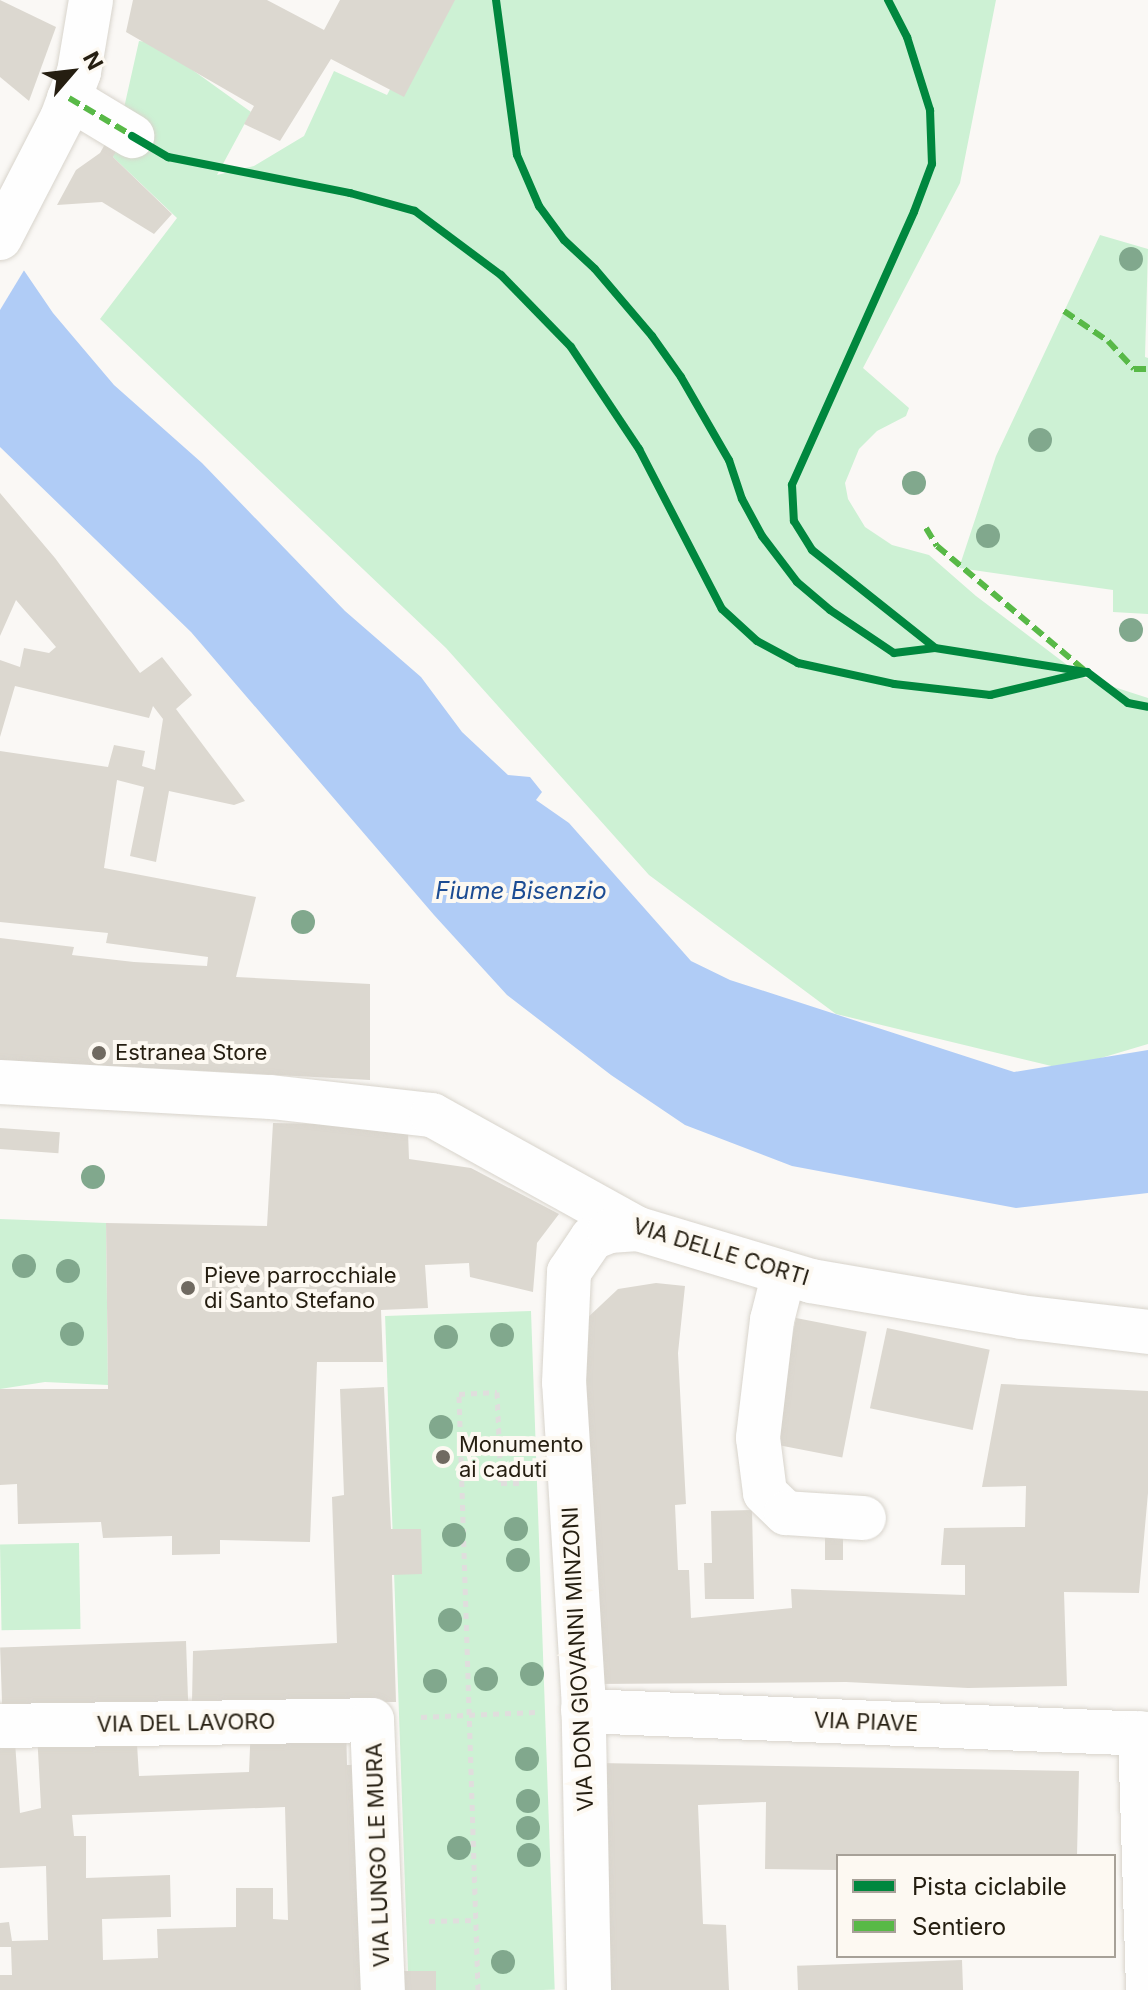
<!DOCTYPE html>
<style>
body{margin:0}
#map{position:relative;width:1148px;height:1990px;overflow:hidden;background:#faf8f5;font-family:Inter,sans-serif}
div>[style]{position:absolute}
.green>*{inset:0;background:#cdf1d4;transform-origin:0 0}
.water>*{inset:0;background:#b0ccf6}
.pier>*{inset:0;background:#faf8f5}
.building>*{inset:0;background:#dcd8d0;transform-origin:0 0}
.path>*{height:5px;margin-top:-2.5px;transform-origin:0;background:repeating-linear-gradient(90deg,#e0dedd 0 6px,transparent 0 12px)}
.roads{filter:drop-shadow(0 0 2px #d8d4cc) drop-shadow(0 0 2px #d8d4cc)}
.minor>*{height:44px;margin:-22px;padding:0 22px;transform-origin:22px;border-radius:22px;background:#fefefe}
.quiet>*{height:6px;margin-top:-3px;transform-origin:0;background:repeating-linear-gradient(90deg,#58b947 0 12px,transparent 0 18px)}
.cycleway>*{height:8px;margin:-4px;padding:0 4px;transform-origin:4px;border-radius:4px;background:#00873e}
.trees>*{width:24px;height:24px;margin:-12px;border-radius:50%;background:#81a88d}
.dots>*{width:22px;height:22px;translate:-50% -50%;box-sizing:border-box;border:4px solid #fdf9f2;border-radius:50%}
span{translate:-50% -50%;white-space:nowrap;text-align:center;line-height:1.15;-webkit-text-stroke:8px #fdf9f2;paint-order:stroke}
.poi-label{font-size:22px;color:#251e11}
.left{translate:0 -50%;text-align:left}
.street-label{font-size:22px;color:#251e11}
.water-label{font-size:24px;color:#1c4c93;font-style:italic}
.legend{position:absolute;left:836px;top:1854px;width:280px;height:104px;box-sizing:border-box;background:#fdf9f2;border:2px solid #a7a198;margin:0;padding:10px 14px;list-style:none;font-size:24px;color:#251e11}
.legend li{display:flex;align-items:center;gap:16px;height:40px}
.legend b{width:40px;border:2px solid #a7a198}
.north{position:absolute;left:32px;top:32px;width:80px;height:80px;-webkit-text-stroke:6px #fdf9f2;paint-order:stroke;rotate:62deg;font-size:22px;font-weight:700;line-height:32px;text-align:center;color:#251e11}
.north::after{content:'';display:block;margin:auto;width:28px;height:36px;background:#251e11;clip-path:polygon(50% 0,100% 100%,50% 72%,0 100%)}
</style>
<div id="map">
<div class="green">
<i style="clip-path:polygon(437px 0,996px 0,960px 183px,863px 368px,909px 408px,906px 416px,877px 431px,859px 449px,845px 483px,848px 499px,865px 527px,892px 545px,929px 555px,976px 596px,1083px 677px,1148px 698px,1148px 1044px,1064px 1069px,836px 1014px,649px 875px,446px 648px,100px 319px,177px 218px,113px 157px,139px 41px,155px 43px,251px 112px,217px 175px,254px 166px,304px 136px,334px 71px,387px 95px)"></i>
<i style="clip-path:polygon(1100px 235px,1148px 249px,1145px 357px,1148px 358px,1148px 614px,1113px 612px,1113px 590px,959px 568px,996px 456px)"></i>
<i style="clip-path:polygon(0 1219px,106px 1223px,108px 1385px,45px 1382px,0 1389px)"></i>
<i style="left:531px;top:1311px;width:679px;height:146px;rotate:88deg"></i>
<i style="left:79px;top:1543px;width:86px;height:79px;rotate:89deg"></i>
</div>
<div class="water">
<i style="clip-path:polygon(0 249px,23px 269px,53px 313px,114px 385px,202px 463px,345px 611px,421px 677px,462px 732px,508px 775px,530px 777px,542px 792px,536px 800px,569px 823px,691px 961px,730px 980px,1014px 1072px,1148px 1050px,1148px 1193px,1016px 1208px,792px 1166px,685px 1125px,611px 1075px,507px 995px,434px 915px,191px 632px,0 447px)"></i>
</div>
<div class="pier">
<i style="clip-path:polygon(0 245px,26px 267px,0 310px)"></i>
</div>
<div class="building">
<i style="clip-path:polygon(0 0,56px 27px,29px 101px,0 77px)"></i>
<i style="clip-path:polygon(133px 0,267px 0,324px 30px,340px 0,455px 0,404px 97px,331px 59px,280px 141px,244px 124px,254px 106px,126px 32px)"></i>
<i style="clip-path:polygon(113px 130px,118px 147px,113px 157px,172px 214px,154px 234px,102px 202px,57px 205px,76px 170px,100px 153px)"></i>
<i style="clip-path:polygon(0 493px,55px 558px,140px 673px,162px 657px,192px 695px,176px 709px,245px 801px,234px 805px,169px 791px,156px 862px,130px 856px,144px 787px,117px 780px,104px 868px,256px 897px,236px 977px,370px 984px,370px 1080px,0 1060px,0 938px,74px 947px,72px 955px,134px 962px,207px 966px,208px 957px,106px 943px,108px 933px,0 922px,0 751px,108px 767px,114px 745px,145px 751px,142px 766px,155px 770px,163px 719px,153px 706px,149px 718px,15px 686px,0 737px,0 660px,20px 667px,24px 648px,49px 653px,56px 647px,16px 600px,0 636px)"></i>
<i style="clip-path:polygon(273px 1123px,375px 1125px,408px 1132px,409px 1159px,471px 1168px,559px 1214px,537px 1243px,533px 1292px,470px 1277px,469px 1263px,425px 1265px,428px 1308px,381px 1310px,383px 1362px,317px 1362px,310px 1542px,220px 1540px,220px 1554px,172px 1555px,172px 1536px,103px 1538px,101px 1522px,18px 1524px,17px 1484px,0 1485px,0 1389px,108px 1389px,106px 1223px,267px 1226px)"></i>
<i style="left:0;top:1128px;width:60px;height:21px;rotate:4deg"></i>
<i style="clip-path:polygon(656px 1283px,685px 1286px,678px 1353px,686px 1504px,675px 1505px,678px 1570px,689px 1570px,691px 1618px,792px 1608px,791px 1589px,965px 1595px,965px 1565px,941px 1565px,944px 1528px,1025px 1527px,1026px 1486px,982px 1487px,1001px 1384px,1148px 1391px,1148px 1493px,1139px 1593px,1064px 1592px,1067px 1686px,968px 1688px,846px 1682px,595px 1684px,577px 1361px,584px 1321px,618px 1289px)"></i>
<i style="left:796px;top:1318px;width:72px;height:128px;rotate:11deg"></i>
<i style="left:887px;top:1328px;width:105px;height:82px;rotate:12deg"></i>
<i style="clip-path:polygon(384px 1387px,391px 1529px,421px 1529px,422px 1574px,392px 1575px,396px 1702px,192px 1702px,193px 1651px,337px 1643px,332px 1497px,344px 1495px,340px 1389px)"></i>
<i style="clip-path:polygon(752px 1510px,754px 1599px,705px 1599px,704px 1563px,712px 1563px,711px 1511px)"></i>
<i style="left:825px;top:1535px;width:18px;height:25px"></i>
<i style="left:186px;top:1641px;width:63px;height:186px;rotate:88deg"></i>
<i style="clip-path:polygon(evenodd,346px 1722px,347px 1765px,360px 1765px,367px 1990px,0 1990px,0 1975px,12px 1975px,11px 1947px,0 1947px,0 1923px,9px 1922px,12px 1941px,48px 1940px,46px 1866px,0 1868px,0 1743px,15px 1742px,20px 1813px,41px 1808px,37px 1732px,136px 1728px,139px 1776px,249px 1772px,251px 1723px,346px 1722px,285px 1807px,288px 1920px,273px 1919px,273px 1888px,236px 1888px,236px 1927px,157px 1929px,158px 1958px,103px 1960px,102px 1919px,171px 1917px,170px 1875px,86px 1878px,86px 1836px,74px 1836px,72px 1815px,285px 1807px)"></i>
<i style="clip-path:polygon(597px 1763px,1079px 1771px,1077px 1856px,838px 1856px,838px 1870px,765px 1869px,766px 1802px,698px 1805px,703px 1924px,726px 1925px,729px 1990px,604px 1990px)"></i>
<i style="left:962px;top:1960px;width:30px;height:165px;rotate:88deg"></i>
<i style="clip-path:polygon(404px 1971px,436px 1971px,436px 1990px,394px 1990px)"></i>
</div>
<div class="path">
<i style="left:421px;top:1717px;width:114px;rotate:-2.5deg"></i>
<i style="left:429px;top:1921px;width:47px;rotate:-1.2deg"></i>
<i style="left:478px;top:1990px;width:596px;rotate:-91.83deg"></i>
<i style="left:459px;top:1394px;width:38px;rotate:-3deg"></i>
<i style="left:497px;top:1392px;width:91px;rotate:87.5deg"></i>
<i style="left:501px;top:1483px;width:22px"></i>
</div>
<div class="roads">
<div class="minor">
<i style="left:69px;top:98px;width:74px;rotate:31.1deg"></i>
<i style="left:0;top:238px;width:135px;rotate:-62.7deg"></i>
<i style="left:62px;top:118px;width:49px;rotate:-69.7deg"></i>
<i style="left:79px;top:72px;width:73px;rotate:-80.5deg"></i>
<i style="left:0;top:1082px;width:271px;rotate:3.2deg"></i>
<i style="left:271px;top:1097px;width:162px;rotate:6.4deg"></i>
<i style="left:432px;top:1115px;width:235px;rotate:29deg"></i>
<i style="left:638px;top:1229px;width:181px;rotate:16.7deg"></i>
<i style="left:811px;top:1281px;width:213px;rotate:9.7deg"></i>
<i style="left:1021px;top:1317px;width:128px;rotate:6.7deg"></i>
<i style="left:784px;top:1273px;width:49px;rotate:104.3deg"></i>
<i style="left:772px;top:1320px;width:119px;rotate:96.8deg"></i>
<i style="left:758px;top:1438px;width:55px;rotate:82.7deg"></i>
<i style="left:765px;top:1493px;width:29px;rotate:44deg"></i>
<i style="left:786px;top:1513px;width:78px;rotate:3.7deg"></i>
<i style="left:583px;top:1711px;width:565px;rotate:2.33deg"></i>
<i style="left:0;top:1726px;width:372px;rotate:-0.9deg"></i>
<i style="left:372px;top:1720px;width:270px;rotate:87.7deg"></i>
<i style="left:1140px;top:1733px;width:257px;rotate:88.2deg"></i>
<i style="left:589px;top:1990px;width:299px;rotate:-91.1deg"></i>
<i style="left:583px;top:1691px;width:309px;rotate:-93.5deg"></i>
<i style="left:564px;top:1383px;width:111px;rotate:-87.4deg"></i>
<i style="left:569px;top:1272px;width:41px;rotate:-55.9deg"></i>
<i style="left:592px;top:1238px;width:18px;rotate:-22deg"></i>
<i style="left:609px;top:1231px;width:29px;rotate:-4deg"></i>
</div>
</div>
<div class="quiet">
<i style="left:69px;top:98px;width:80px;rotate:30.7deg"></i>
<i style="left:1064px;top:311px;width:53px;rotate:34.3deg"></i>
<i style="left:1108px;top:341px;width:38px;rotate:47deg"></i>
<i style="left:1134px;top:369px;width:14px"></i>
<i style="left:926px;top:528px;width:21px;rotate:59deg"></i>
<i style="left:937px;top:546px;width:192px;rotate:40.1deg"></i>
</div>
<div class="cycleway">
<i style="left:496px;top:0;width:156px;rotate:82.3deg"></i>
<i style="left:517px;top:155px;width:56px;rotate:66.7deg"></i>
<i style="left:539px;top:206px;width:42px;rotate:53.7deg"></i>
<i style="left:564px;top:240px;width:42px;rotate:43.1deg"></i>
<i style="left:595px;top:269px;width:88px;rotate:49.6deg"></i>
<i style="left:652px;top:336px;width:50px;rotate:54.7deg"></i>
<i style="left:681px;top:377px;width:96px;rotate:60deg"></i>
<i style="left:729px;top:460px;width:41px;rotate:71.6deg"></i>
<i style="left:742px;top:499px;width:42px;rotate:61.6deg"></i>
<i style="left:762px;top:536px;width:58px;rotate:52.7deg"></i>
<i style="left:797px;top:582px;width:43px;rotate:40.3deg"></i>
<i style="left:830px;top:610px;width:77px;rotate:33.9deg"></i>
<i style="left:894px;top:653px;width:41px;rotate:-7deg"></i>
<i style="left:888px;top:0;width:42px;rotate:62.8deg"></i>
<i style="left:907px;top:37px;width:77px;rotate:72.5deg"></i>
<i style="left:930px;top:110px;width:54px;rotate:87.9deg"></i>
<i style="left:932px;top:164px;width:51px;rotate:110.6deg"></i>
<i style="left:914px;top:212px;width:299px;rotate:114.1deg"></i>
<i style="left:792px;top:485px;width:36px;rotate:87deg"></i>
<i style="left:794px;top:521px;width:34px;rotate:58deg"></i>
<i style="left:812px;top:550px;width:157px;rotate:38.5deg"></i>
<i style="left:935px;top:648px;width:154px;rotate:9deg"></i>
<i style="left:1087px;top:672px;width:51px;rotate:37.1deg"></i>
<i style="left:1128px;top:703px;width:20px;rotate:11deg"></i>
<i style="left:132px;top:136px;width:42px;rotate:30.3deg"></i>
<i style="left:168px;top:157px;width:186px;rotate:11.2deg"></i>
<i style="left:350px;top:193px;width:67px;rotate:15.5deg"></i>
<i style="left:415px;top:211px;width:107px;rotate:36.7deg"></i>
<i style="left:501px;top:275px;width:100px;rotate:45.8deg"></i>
<i style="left:571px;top:347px;width:123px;rotate:56.3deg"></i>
<i style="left:639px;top:449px;width:180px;rotate:62.6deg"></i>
<i style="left:722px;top:609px;width:47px;rotate:42.4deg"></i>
<i style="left:757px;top:641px;width:47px;rotate:28.2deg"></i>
<i style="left:798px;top:663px;width:98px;rotate:12.3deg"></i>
<i style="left:894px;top:684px;width:97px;rotate:6.5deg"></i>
<i style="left:990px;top:695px;width:100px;rotate:-13.3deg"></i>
</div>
<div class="trees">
<i style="left:1131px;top:259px"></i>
<i style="left:1040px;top:440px"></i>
<i style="left:914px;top:483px"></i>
<i style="left:988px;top:536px"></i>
<i style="left:1131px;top:630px"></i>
<i style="left:303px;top:922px"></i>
<i style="left:93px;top:1177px"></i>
<i style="left:24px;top:1266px"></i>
<i style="left:68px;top:1271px"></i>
<i style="left:72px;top:1334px"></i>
<i style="left:502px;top:1335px"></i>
<i style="left:446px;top:1337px"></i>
<i style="left:441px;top:1427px"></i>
<i style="left:516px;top:1529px"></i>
<i style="left:454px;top:1535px"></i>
<i style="left:518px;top:1560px"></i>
<i style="left:450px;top:1620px"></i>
<i style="left:532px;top:1674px"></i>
<i style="left:486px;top:1679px"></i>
<i style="left:435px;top:1681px"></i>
<i style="left:527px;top:1759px"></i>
<i style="left:528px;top:1801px"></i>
<i style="left:528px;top:1828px"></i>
<i style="left:459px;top:1848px"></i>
<i style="left:529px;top:1855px"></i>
<i style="left:503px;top:1962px"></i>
</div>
<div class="dots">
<i style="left:99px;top:1053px;background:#706a61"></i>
<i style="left:188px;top:1288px;background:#706a61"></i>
<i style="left:443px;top:1457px;background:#706a61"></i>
</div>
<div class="poi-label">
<span class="left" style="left:115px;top:1053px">Estranea Store</span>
<span class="left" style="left:204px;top:1288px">Pieve parrocchiale<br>di Santo Stefano</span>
<span class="left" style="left:459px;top:1457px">Monumento<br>ai caduti</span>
</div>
<div class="street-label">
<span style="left:721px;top:1252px;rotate:17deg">VIA DELLE CORTI</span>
<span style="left:578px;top:1659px;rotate:-93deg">VIA DON GIOVANNI MINZONI</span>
<span style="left:866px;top:1722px;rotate:2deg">VIA PIAVE</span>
<span style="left:186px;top:1723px;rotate:-1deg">VIA DEL LAVORO</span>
<span style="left:378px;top:1855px;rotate:-92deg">VIA LUNGO LE MURA</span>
</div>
<div class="water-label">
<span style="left:521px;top:891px">Fiume Bisenzio</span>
</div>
<ul class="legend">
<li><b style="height:10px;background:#00873e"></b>Pista ciclabile</li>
<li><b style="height:10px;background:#58b947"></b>Sentiero</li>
</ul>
<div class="north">N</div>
</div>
